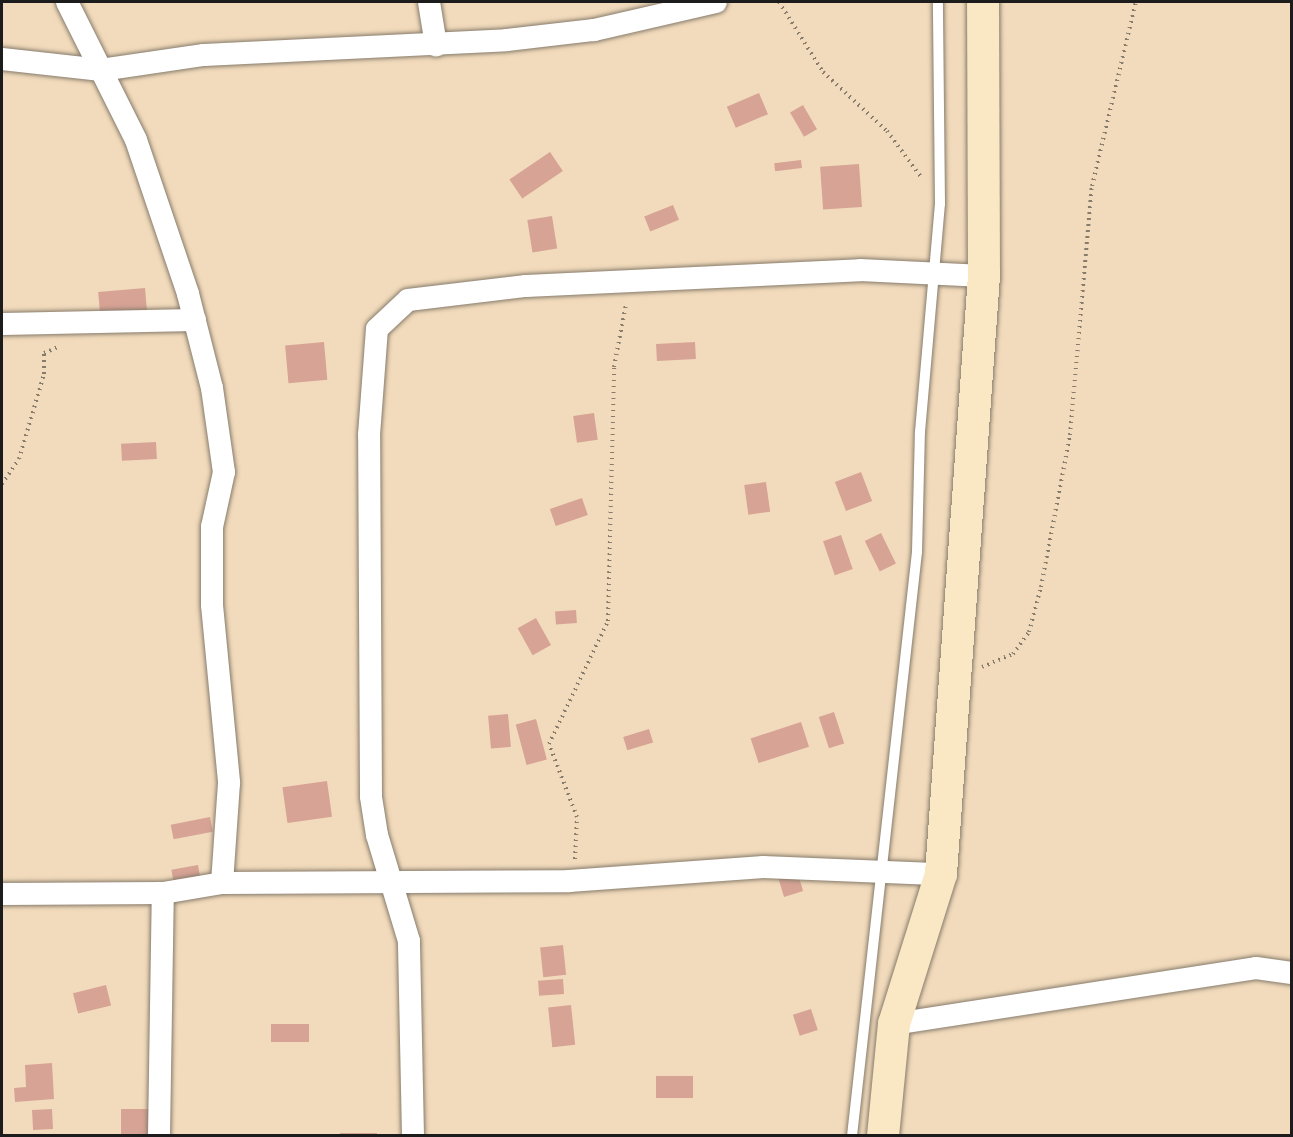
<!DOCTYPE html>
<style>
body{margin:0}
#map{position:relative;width:1293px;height:1137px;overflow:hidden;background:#f2dbbc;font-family:"Architects Daughter",sans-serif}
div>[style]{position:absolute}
.building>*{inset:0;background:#d7a395;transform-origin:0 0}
.path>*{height:4px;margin-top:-2px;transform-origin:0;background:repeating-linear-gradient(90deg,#877c6c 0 1.5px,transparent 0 6px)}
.roads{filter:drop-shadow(0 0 2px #877c6c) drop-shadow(0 0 2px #877c6c)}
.service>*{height:10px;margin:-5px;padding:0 5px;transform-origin:5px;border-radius:5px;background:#fff}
.minor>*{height:22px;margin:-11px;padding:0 11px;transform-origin:11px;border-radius:11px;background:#fff}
.secondary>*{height:32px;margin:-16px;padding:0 16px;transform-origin:16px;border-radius:16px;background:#fae7c3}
span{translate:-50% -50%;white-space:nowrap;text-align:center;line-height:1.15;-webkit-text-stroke:5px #fcf5e5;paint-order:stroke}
.frame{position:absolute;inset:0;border:3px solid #1c1c1c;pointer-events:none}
</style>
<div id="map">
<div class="building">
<i style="left:759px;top:93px;width:23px;height:35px;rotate:67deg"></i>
<i style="left:803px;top:105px;width:28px;height:15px;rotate:60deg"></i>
<i style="left:550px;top:152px;width:23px;height:49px;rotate:56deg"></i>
<i style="left:801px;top:160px;width:8px;height:27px;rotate:83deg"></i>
<i style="left:859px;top:164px;width:43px;height:39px;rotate:86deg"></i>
<i style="left:673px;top:205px;width:16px;height:31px;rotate:68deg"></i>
<i style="left:552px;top:216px;width:33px;height:25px;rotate:81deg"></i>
<i style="left:145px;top:288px;width:25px;height:47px;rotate:85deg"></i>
<i style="left:324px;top:342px;width:38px;height:39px;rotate:85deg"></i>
<i style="left:695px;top:342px;width:17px;height:39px;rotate:87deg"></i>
<i style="left:594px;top:413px;width:27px;height:21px;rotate:82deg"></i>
<i style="left:156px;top:442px;width:17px;height:35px;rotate:87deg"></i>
<i style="left:861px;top:472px;width:31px;height:28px;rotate:69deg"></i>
<i style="left:766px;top:482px;width:30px;height:22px;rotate:82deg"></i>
<i style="left:582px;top:498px;width:18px;height:34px;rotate:71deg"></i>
<i style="left:881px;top:533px;width:34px;height:18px;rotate:64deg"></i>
<i style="left:841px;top:535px;width:36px;height:19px;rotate:71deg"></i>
<i style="left:576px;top:610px;width:13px;height:21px;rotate:86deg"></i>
<i style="left:536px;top:618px;width:31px;height:21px;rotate:61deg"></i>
<i style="left:834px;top:712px;width:33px;height:16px;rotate:72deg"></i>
<i style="left:508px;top:714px;width:33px;height:20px;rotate:85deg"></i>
<i style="left:536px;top:719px;width:42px;height:21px;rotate:75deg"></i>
<i style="left:801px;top:722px;width:26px;height:53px;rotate:72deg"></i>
<i style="left:649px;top:729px;width:14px;height:27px;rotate:73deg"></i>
<i style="left:327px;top:781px;width:36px;height:45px;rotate:82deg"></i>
<i style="left:210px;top:817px;width:15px;height:40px;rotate:79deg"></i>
<i style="left:198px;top:865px;width:11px;height:27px;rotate:80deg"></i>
<i style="left:797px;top:871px;width:21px;height:20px;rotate:73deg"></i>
<i style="left:563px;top:945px;width:30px;height:23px;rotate:84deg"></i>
<i style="left:563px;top:979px;width:15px;height:25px;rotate:86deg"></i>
<i style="left:106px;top:985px;width:21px;height:34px;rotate:76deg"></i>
<i style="left:571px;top:1005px;width:40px;height:23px;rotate:84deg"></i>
<i style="left:811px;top:1009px;width:22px;height:19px;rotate:72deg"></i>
<i style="left:271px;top:1024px;width:38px;height:18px"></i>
<i style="clip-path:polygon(52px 1063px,54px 1099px,15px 1102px,14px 1088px,26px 1087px,25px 1065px)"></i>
<i style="left:656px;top:1076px;width:37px;height:22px"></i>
<i style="left:52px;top:1109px;width:20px;height:20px;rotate:87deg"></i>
<i style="left:154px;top:1109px;width:27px;height:33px;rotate:90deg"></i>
<i style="left:340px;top:1133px;width:37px;height:3px"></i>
</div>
<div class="path">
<i style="left:779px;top:2px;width:83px;rotate:57.8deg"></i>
<i style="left:823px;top:72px;width:87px;rotate:42.7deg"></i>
<i style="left:887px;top:131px;width:57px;rotate:53.5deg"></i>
<i style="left:2px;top:484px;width:30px;rotate:-56deg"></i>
<i style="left:19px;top:459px;width:89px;rotate:-73.6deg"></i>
<i style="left:44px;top:374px;width:21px;rotate:-90deg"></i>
<i style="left:44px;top:353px;width:15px;rotate:-23deg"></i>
<i style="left:982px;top:667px;width:34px;rotate:-23deg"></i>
<i style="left:1013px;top:654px;width:27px;rotate:-54deg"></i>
<i style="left:1029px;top:632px;width:47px;rotate:-75.1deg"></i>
<i style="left:1041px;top:587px;width:155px;rotate:-79.2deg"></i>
<i style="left:1070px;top:435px;width:250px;rotate:-85deg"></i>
<i style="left:1092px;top:186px;width:189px;rotate:-76.6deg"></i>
<i style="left:575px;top:859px;width:42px;rotate:-87.3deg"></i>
<i style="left:577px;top:817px;width:78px;rotate:-111deg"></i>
<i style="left:549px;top:744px;width:136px;rotate:-64.4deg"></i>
<i style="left:608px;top:621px;width:254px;rotate:-88.6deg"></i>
<i style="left:614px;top:367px;width:64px;rotate:-79.2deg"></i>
</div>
<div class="roads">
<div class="service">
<i style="left:852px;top:1136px;width:588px;rotate:-83.65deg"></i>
<i style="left:917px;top:552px;width:120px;rotate:-88.6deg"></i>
<i style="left:920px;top:432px;width:229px;rotate:-85deg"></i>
<i style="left:940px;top:204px;width:202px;rotate:-90.6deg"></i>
</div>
<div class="minor">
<i style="left:67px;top:2px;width:154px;rotate:63.4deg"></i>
<i style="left:136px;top:140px;width:163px;rotate:71.3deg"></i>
<i style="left:188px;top:294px;width:97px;rotate:75.7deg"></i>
<i style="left:212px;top:388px;width:85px;rotate:81.9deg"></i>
<i style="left:224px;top:472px;width:56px;rotate:102.3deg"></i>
<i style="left:212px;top:527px;width:78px;rotate:90deg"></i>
<i style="left:212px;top:605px;width:179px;rotate:84.5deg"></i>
<i style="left:229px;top:783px;width:100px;rotate:94deg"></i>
<i style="left:429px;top:2px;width:44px;rotate:80.8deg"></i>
<i style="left:2px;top:59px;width:100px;rotate:6.3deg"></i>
<i style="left:101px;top:70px;width:104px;rotate:-8.3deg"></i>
<i style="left:204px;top:55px;width:303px;rotate:-2.8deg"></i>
<i style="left:507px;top:40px;width:88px;rotate:-6.6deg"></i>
<i style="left:594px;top:30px;width:125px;rotate:-12.9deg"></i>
<i style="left:2px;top:324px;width:193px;rotate:-1.2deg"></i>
<i style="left:2px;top:894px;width:161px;rotate:-0.4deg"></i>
<i style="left:163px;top:893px;width:60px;rotate:-9.6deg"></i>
<i style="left:222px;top:883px;width:347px;rotate:-0.3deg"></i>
<i style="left:569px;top:881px;width:195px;rotate:-4.1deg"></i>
<i style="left:763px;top:867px;width:178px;rotate:2.3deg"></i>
<i style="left:894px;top:1024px;width:366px;rotate:-8.8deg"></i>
<i style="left:1256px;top:968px;width:36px;rotate:8deg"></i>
<i style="left:159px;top:1136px;width:243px;rotate:-89.1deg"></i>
<i style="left:413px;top:1136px;width:195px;rotate:-91.2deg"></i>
<i style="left:409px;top:941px;width:111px;rotate:-106.8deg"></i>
<i style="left:377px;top:835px;width:39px;rotate:-99deg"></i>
<i style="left:371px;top:796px;width:361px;rotate:-90.3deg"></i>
<i style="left:369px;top:435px;width:106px;rotate:-85.7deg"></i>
<i style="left:377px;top:329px;width:42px;rotate:-43.1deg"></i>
<i style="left:408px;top:300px;width:119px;rotate:-6.8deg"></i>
<i style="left:526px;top:286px;width:334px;rotate:-2.7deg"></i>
<i style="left:860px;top:270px;width:124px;rotate:2.8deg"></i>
</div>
<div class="secondary">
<i style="left:883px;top:1136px;width:113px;rotate:-84.4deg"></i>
<i style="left:894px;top:1024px;width:157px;rotate:-72.6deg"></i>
<i style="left:941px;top:874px;width:600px;rotate:-85.89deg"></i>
<i style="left:984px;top:276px;width:274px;rotate:-90.2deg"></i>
</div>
</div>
<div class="frame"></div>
</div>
